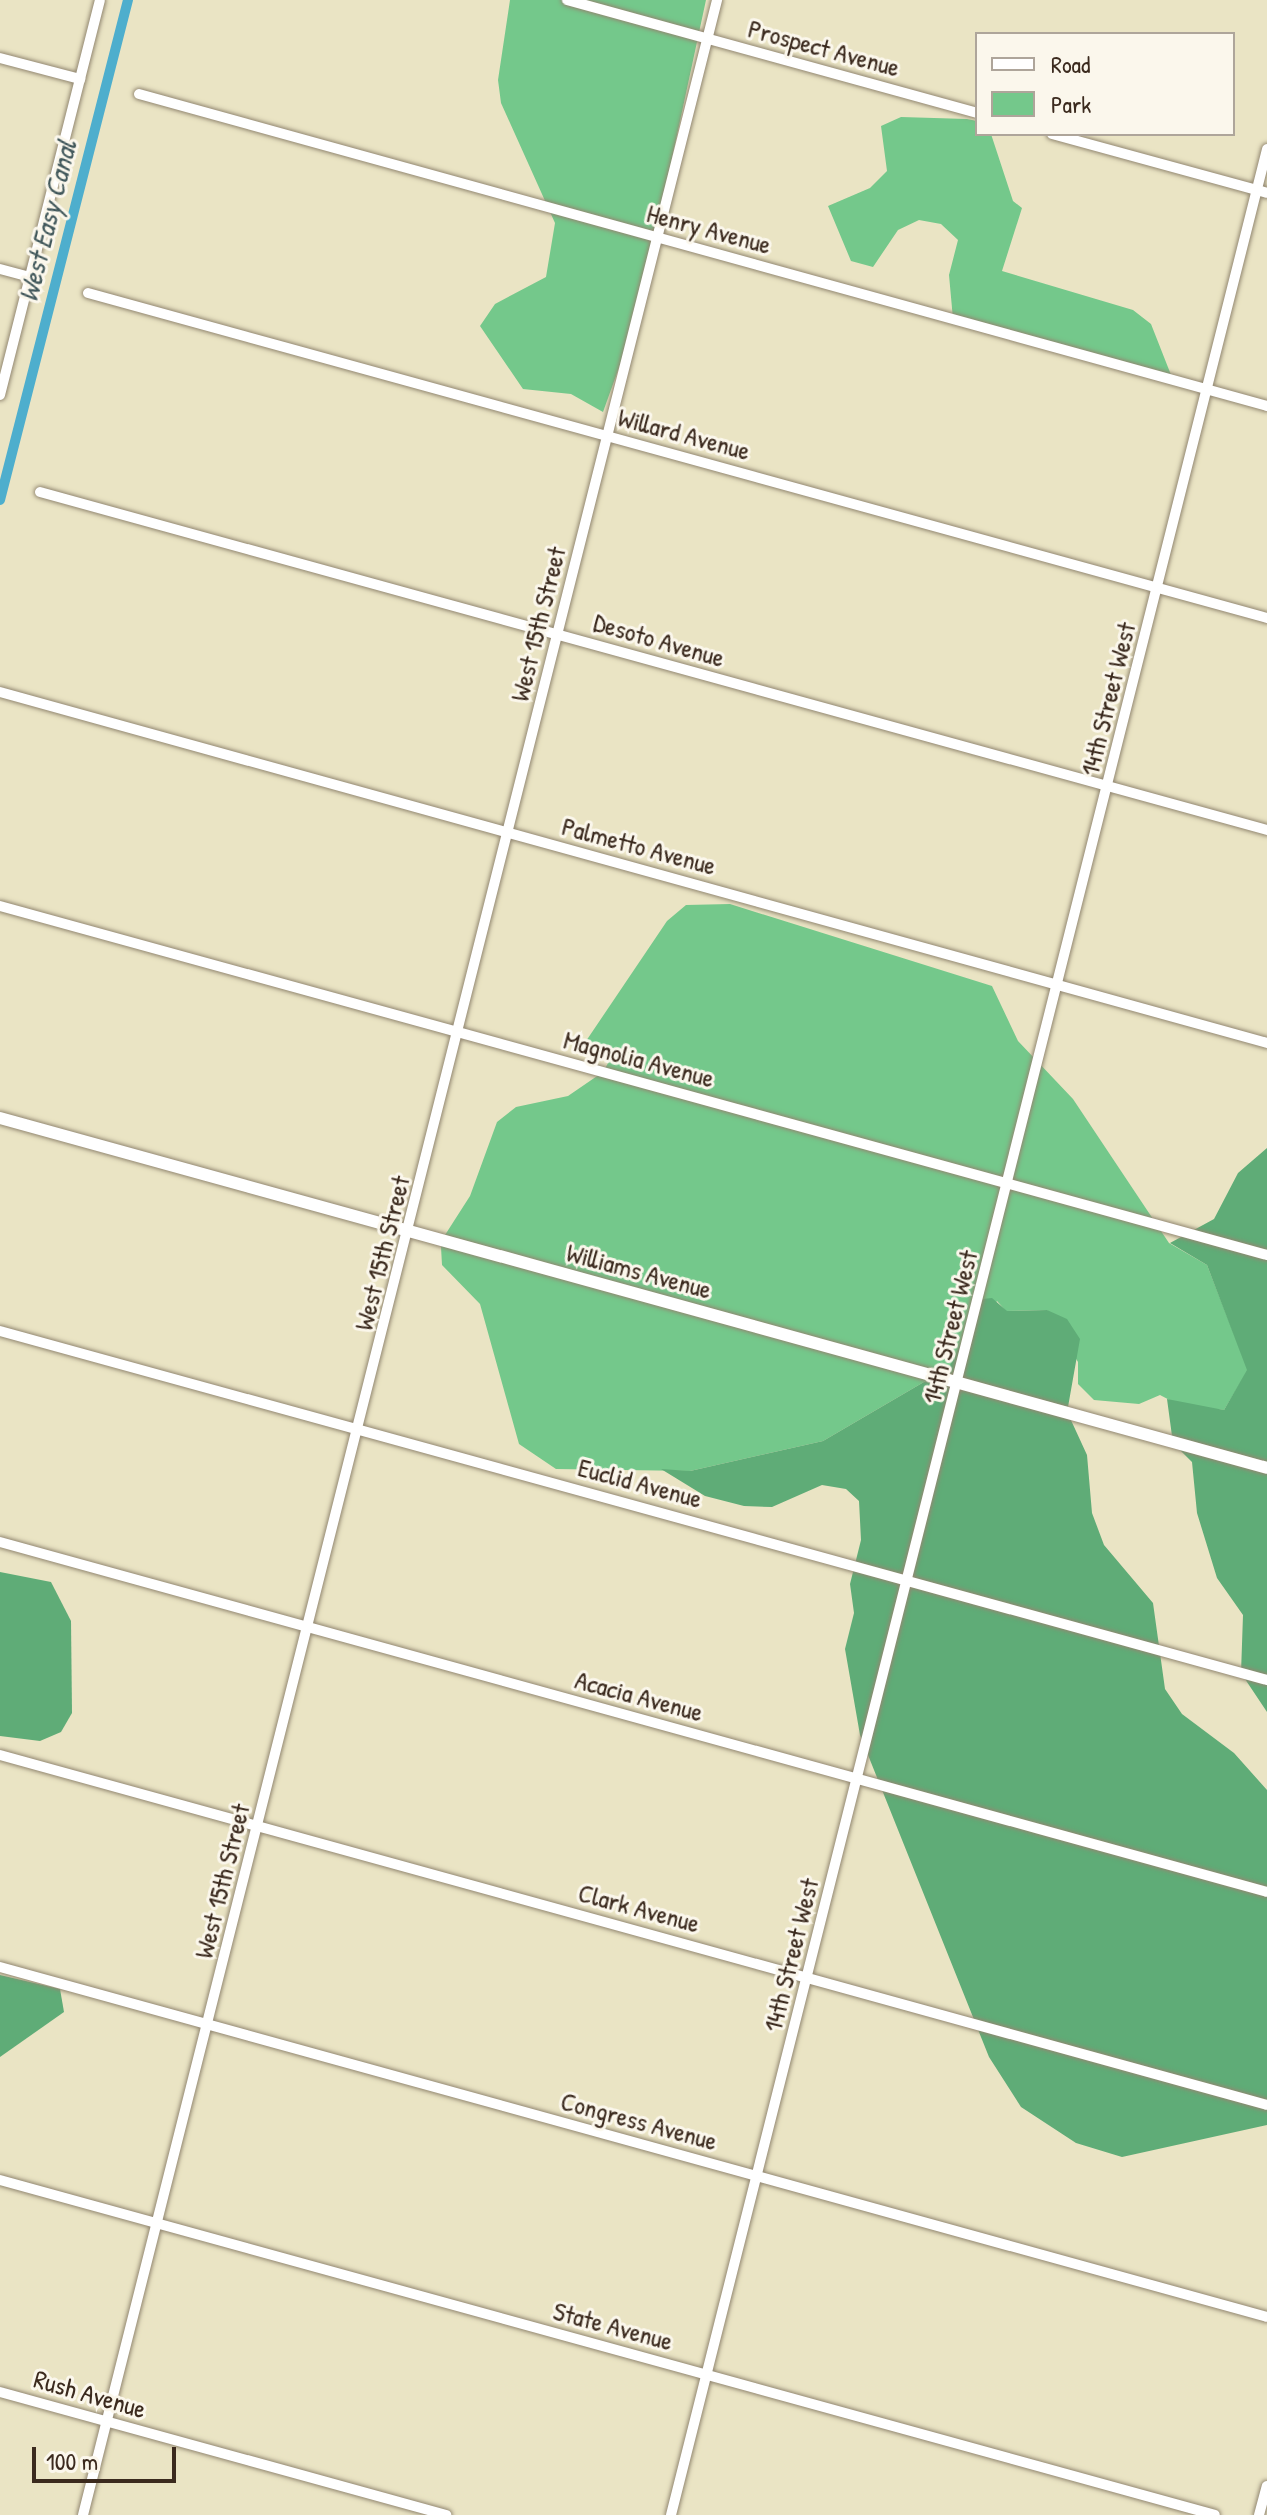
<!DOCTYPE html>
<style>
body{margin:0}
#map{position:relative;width:1267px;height:2515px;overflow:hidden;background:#eae4c4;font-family:"Patrick Hand",sans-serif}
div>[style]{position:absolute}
.green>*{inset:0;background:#74c88b}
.forest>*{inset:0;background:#5fac77}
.canal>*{height:10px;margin:-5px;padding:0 5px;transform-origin:5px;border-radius:5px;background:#4eaecd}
.roads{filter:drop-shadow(0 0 2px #928771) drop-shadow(0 0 2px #928771)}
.minor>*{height:10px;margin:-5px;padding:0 5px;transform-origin:5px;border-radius:5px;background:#fff}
.tertiary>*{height:12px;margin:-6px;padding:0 6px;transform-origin:6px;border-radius:6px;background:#fff}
span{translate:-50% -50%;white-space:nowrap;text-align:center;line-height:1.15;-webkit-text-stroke:6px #fbf7ec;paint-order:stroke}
.street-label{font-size:26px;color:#3b2a1e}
.water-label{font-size:28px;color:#42585b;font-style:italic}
.legend{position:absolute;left:975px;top:32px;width:260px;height:104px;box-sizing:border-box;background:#fbf7ec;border:2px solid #aea59a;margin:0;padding:10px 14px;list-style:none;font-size:24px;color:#3b2a1e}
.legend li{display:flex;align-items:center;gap:16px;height:40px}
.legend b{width:40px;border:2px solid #aea59a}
.scale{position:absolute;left:32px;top:2447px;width:144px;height:36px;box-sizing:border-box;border:4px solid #3b2a1e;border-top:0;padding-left:10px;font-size:24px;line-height:28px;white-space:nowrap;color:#3b2a1e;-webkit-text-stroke:6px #fbf7ec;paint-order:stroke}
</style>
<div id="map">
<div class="green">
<i style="clip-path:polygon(510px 0,706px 0,639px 312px,603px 412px,571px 394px,523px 389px,480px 326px,495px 304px,546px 277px,555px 223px,501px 103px,498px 80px)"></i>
<i style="clip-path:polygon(901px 117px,967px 119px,977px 121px,977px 134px,991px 134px,1013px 201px,1022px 208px,1002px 271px,1133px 310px,1151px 324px,1173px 380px,953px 319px,949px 275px,958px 240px,941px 224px,919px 220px,898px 230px,873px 267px,851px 261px,828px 206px,870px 188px,887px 171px,881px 126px)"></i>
<i style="clip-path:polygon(730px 904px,992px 986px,1018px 1041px,1073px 1099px,1169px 1243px,1207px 1265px,1248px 1370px,1224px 1410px,1179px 1405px,1160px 1395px,1139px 1404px,1094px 1400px,1078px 1384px,1078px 1362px,1047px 1310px,1006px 1311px,997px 1301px,946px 1374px,445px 1235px,470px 1196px,497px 1122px,516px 1107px,568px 1096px,603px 1072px,612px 1056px,582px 1047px,667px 921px,686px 905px)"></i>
<i style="clip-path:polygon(441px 1247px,442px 1245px,929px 1379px,823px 1441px,690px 1471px,556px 1469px,519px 1444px,480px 1304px,442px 1265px)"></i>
</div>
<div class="forest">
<i style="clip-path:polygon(1267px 1148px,1267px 1462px,1172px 1436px,1167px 1399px,1224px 1410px,1247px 1370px,1207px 1265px,1170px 1243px,1214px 1219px,1238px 1173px)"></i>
<i style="clip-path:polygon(992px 1298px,1007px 1311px,1047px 1310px,1067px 1319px,1080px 1339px,1068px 1407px,946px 1374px,982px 1299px)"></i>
<i style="clip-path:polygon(929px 1379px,1070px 1418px,1087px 1455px,1092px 1513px,1104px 1545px,1153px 1603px,1165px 1689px,1182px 1714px,1234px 1753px,1267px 1790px,1267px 2125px,1122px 2157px,1076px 2143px,1021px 2107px,989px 2057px,860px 1735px,845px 1649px,854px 1613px,850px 1584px,861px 1540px,859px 1501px,846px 1489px,822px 1485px,772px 1507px,744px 1506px,705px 1496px,661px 1469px,690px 1471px,823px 1441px)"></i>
<i style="clip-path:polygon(1179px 1449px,1267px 1473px,1267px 1712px,1241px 1673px,1243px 1615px,1217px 1578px,1197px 1513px,1192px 1462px)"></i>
<i style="clip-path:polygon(0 1572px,51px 1582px,71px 1621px,72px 1713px,61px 1732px,40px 1741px,0 1736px)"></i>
<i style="clip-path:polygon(0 1975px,60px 1989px,64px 2012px,0 2057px)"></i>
</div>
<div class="canal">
<i style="left:0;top:500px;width:516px;rotate:-75.64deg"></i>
</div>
<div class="roads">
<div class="minor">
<i style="left:567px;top:0;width:425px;rotate:15.4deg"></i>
<i style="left:0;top:58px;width:83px;rotate:14.7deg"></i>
<i style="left:139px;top:94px;width:1170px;rotate:15.46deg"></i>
<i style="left:1052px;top:134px;width:223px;rotate:15.3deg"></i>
<i style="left:0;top:269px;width:31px;rotate:15deg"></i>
<i style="left:88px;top:293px;width:1223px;rotate:15.41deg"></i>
<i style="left:0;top:395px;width:407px;rotate:-75.8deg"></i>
<i style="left:40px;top:492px;width:1273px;rotate:15.4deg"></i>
<i style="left:0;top:692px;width:1315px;rotate:15.48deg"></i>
<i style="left:0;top:906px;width:1314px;rotate:15.4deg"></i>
<i style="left:0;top:1331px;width:1314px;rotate:15.4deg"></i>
<i style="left:0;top:1542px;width:1314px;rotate:15.44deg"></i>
<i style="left:0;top:1755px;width:1314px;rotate:15.44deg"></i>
<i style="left:0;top:1967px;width:1314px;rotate:15.44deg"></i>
<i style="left:0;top:2180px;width:1260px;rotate:15.41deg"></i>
<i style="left:0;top:2392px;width:463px;rotate:15.4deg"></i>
<i style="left:83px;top:2515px;width:2594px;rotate:-75.85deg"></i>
<i style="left:671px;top:2515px;width:2440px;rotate:-75.86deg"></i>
<i style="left:1259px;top:2515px;width:30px;rotate:-75deg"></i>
</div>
<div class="tertiary">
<i style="left:0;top:1118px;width:1314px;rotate:15.44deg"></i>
</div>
</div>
<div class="street-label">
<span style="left:824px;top:48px;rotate:15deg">Prospect Avenue</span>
<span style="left:709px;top:229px;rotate:15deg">Henry Avenue</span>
<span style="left:684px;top:434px;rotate:15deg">Willard Avenue</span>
<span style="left:538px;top:624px;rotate:-76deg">West 15th Street</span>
<span style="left:659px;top:640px;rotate:16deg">Desoto Avenue</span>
<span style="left:1108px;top:699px;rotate:-76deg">14th Street West</span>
<span style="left:639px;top:846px;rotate:15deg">Palmetto Avenue</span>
<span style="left:639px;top:1059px;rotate:15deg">Magnolia Avenue</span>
<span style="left:382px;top:1253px;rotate:-76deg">West 15th Street</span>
<span style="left:639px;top:1271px;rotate:15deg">Williams Avenue</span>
<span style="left:950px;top:1327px;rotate:-76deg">14th Street West</span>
<span style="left:640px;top:1483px;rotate:15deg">Euclid Avenue</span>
<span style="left:639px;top:1696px;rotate:15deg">Acacia Avenue</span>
<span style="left:222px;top:1881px;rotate:-76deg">West 15th Street</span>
<span style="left:639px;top:1908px;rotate:15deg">Clark Avenue</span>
<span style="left:791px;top:1955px;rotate:-76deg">14th Street West</span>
<span style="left:639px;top:2121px;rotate:15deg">Congress Avenue</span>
<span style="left:613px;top:2326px;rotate:15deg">State Avenue</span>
<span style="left:90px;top:2394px;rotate:16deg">Rush Avenue</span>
</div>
<div class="water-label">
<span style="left:47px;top:221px;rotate:-76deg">West Easy Canal</span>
</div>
<ul class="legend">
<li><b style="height:10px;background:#fff"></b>Road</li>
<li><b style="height:22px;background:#74c88b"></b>Park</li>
</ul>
<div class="scale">100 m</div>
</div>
